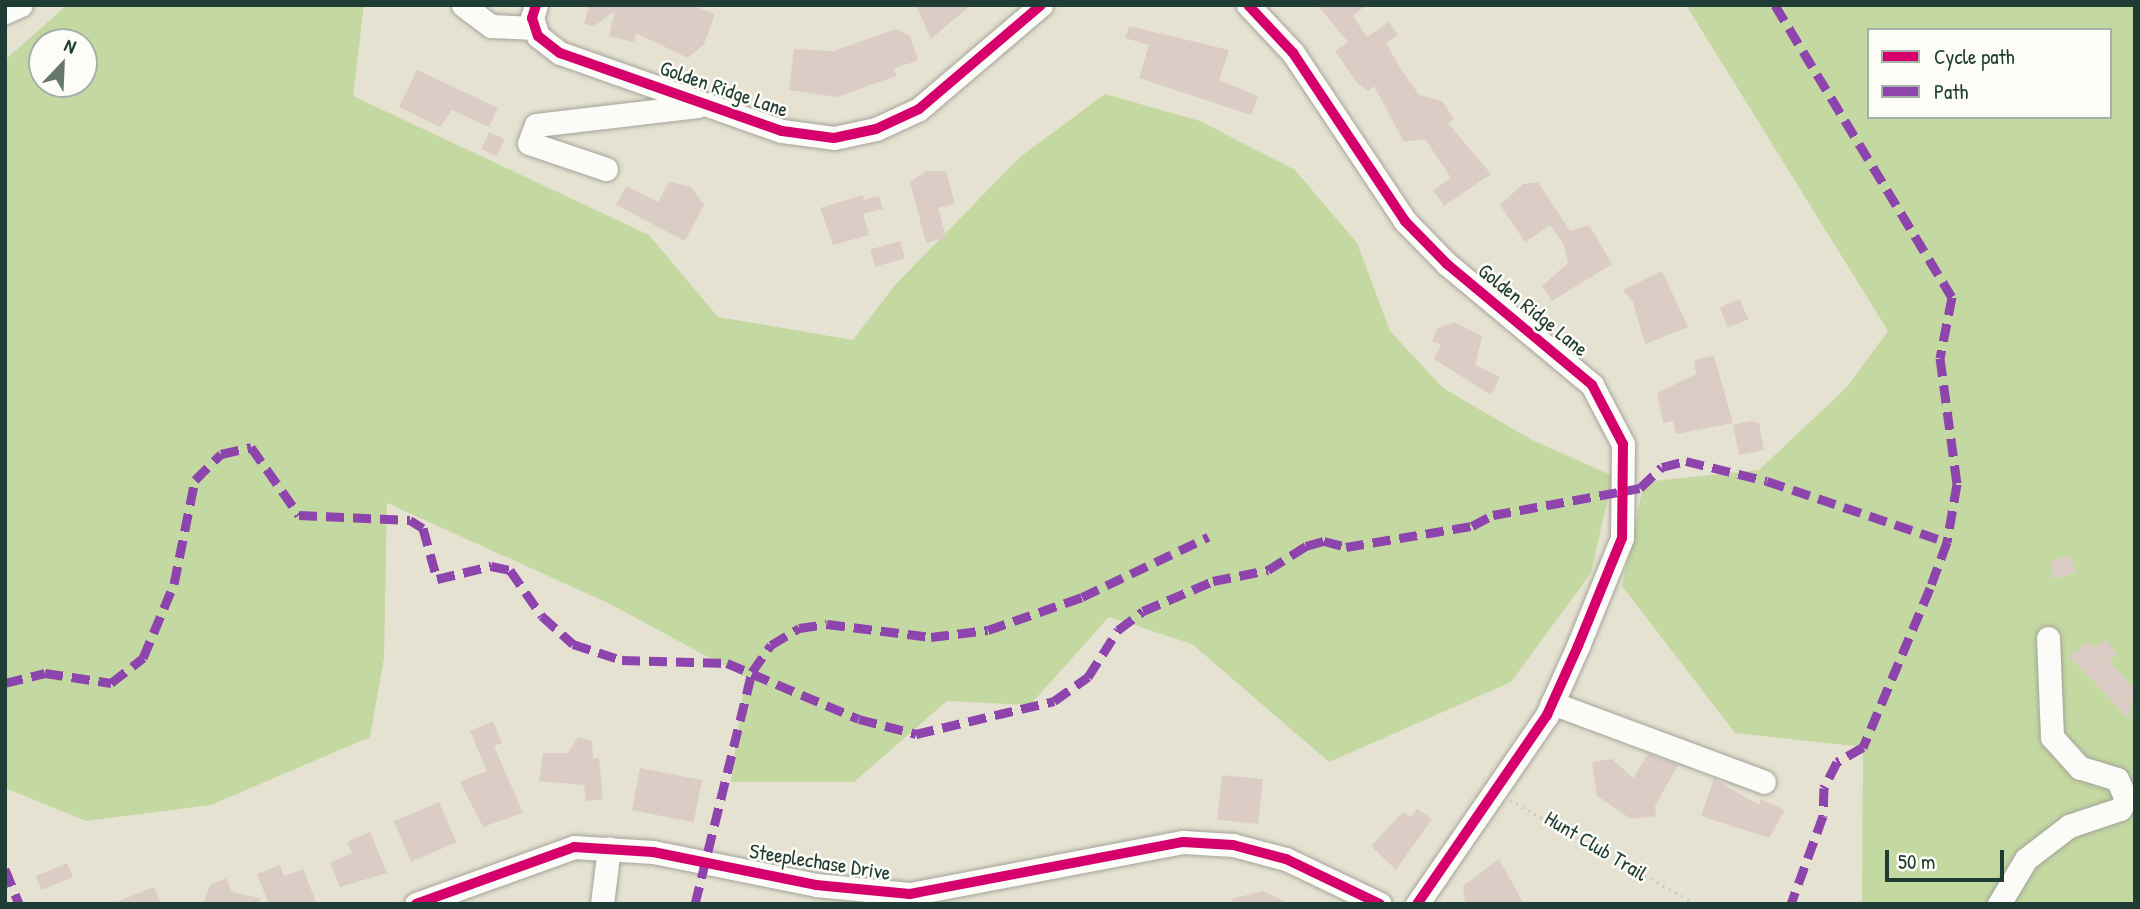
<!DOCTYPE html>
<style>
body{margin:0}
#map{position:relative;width:2140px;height:909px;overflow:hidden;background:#e6e2d2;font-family:"Patrick Hand",sans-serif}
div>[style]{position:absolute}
.green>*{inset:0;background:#c4d8a1}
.building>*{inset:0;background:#dbcdc5;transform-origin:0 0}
.path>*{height:2.5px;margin-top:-1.25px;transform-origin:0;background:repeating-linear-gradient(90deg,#c9cbc7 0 2px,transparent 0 7px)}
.roads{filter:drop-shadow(0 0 2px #a3a49a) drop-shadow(0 0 2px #a3a49a)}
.minor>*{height:23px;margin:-11.5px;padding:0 11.5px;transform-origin:11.5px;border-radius:11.5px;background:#fbfbf8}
.quiet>*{height:9px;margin-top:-4.5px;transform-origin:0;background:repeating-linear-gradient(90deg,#8e44ad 0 18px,transparent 0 27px)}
.cycleway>*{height:10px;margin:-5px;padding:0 5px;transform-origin:5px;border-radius:5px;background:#d6006c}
span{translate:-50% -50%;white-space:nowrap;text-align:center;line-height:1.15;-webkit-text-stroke:5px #fdfcf7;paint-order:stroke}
.street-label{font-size:21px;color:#1f3d34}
.frame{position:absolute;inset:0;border:7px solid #1f3d34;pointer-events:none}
.legend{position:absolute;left:1867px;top:28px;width:245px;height:91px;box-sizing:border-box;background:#fdfcf7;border:2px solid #a4b0a9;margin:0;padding:9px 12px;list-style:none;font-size:21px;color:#1f3d34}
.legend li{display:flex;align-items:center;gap:14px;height:35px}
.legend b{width:35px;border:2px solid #a4b0a9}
.north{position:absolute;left:28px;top:28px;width:70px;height:70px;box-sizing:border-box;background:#fdfcf7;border:2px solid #a4b0a9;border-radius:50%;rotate:23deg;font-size:19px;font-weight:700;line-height:28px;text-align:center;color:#1f3d34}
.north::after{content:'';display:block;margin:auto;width:24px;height:32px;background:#65776b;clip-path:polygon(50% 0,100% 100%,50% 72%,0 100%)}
.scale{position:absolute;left:1885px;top:850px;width:119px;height:32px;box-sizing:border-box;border:4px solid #1f3d34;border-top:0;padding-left:9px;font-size:21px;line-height:24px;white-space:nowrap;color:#1f3d34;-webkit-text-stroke:5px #fdfcf7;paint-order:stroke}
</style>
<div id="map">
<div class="green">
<i style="clip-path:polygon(evenodd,67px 5px,364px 5px,353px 96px,649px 235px,718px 317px,853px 340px,895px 285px,1020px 157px,1105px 94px,1200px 121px,1295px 170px,1357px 243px,1390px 331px,1443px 388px,1532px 440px,1613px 476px,1591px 573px,1511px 682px,1329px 762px,1192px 644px,1109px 617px,1030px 705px,947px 701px,854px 782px,731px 782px,745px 677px,610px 604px,387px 503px,384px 658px,370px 737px,211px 805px,86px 821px,5px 788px,5px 60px,67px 5px,42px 42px,84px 42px,84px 84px,42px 84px,42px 42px)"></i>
<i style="clip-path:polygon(evenodd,1686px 5px,2135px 5px,2135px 904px,1862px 904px,1863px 747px,1735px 733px,1622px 586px,1644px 482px,1759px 470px,1847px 387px,1888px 331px,1686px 5px,1869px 30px,2110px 30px,2110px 117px,1869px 117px,1869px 30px)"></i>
</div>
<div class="building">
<i style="clip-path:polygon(589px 5px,691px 5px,715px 14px,704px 44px,688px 58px,636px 33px,634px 42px,609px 36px,615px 11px,594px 26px,584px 24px)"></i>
<i style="clip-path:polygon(916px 5px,971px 5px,931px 39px)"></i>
<i style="clip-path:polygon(1317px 5px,1366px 5px,1353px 16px,1367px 37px,1389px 22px,1398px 35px,1386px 43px,1401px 69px,1419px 95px,1442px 101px,1454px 119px,1448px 123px,1491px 174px,1444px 206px,1433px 190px,1451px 178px,1425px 139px,1404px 142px,1374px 86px,1368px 91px,1358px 84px,1335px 51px,1348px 42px)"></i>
<i style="clip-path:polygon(1129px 26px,1229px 50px,1219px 80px,1258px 96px,1251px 115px,1139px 78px,1149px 45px,1125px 38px)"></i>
<i style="clip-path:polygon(896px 29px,910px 36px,918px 61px,894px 68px,896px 76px,837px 97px,789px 90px,794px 49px,834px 51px)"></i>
<i style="clip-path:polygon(417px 70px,498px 108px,489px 127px,452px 110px,440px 127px,399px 107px)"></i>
<i style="left:489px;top:132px;width:17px;height:19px;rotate:24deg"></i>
<i style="clip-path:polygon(926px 171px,946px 171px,955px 204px,938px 208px,946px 237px,926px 243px,910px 182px)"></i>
<i style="clip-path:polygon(669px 182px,691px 187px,704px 205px,685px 241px,616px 205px,626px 186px,658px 202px)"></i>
<i style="clip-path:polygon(1538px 182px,1570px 231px,1589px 225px,1612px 264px,1552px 301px,1542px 286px,1568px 263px,1564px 245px,1550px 225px,1525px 242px,1500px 205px,1523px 184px)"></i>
<i style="clip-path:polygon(863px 195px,864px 200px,879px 196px,883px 209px,863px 214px,869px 235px,833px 245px,820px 208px)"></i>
<i style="left:900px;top:241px;width:18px;height:31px;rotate:74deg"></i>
<i style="clip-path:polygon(1662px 271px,1688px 327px,1645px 344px,1633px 302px,1623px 290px)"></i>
<i style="left:1740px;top:299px;width:22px;height:22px;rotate:68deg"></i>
<i style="clip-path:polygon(1454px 322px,1482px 336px,1475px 365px,1500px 377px,1491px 395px,1434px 359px,1441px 345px,1432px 341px,1437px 329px)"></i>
<i style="clip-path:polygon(1714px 356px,1733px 423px,1676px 434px,1673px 421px,1663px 423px,1657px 393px,1696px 374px,1694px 360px)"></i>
<i style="clip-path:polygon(1751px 421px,1759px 423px,1764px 450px,1739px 455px,1733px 425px)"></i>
<i style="left:2070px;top:555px;width:18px;height:22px;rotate:71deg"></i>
<i style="clip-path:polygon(2106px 640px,2117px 655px,2109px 661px,2135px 690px,2128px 718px,2069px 656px,2087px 643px,2096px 647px)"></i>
<i style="clip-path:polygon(493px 721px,502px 743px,494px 746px,523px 813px,483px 827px,460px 782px,487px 771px,470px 731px)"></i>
<i style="clip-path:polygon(578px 737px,592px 741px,593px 758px,599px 758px,603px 799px,586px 801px,584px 785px,539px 781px,543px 753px,568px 753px)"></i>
<i style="clip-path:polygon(1648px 754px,1678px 765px,1655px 806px,1656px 816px,1631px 819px,1597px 796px,1592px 762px,1612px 759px,1633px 778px)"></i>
<i style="left:640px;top:768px;width:63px;height:43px;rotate:11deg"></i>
<i style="left:1222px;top:775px;width:41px;height:45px;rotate:6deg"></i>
<i style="clip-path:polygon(1714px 779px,1759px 805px,1761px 799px,1785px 810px,1769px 838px,1701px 816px)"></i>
<i style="left:439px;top:802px;width:44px;height:49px;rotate:67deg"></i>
<i style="clip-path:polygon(1417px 809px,1432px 819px,1396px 870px,1371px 846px,1403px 812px,1411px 817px)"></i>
<i style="clip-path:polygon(370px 832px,387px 873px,340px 887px,330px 863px,352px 853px,347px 842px)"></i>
<i style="clip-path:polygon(1499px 859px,1524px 904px,1465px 904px,1463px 886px)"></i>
<i style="left:67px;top:863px;width:15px;height:34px;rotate:67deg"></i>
<i style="clip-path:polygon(280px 865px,284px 876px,303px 869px,317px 904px,269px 904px,257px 874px)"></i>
<i style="clip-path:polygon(226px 878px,232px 892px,260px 898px,259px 904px,203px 904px,210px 885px)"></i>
<i style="clip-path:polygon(154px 887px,161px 904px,114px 904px,114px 903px)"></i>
<i style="clip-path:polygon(1263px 891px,1290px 904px,1232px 904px,1231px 899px)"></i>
</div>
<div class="path">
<i style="left:1510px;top:800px;width:213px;rotate:29.2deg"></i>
</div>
<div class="roads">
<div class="minor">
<i style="left:463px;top:5px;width:35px;rotate:37deg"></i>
<i style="left:491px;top:26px;width:44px;rotate:2.6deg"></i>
<i style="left:536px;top:5px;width:14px;rotate:107deg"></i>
<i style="left:532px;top:18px;width:19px;rotate:72deg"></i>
<i style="left:538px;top:36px;width:28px;rotate:38deg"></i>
<i style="left:560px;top:53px;width:235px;rotate:19.4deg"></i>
<i style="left:782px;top:131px;width:52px;rotate:7.7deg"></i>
<i style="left:834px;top:138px;width:43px;rotate:-12.1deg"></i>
<i style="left:876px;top:129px;width:47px;rotate:-24.9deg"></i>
<i style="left:919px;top:109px;width:160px;rotate:-40.4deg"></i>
<i style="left:1248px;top:5px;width:66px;rotate:46.8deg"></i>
<i style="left:1293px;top:53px;width:202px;rotate:56.3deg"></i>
<i style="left:1405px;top:221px;width:60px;rotate:45.7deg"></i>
<i style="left:1447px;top:264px;width:189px;rotate:39.8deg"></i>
<i style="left:1592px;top:385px;width:67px;rotate:62.3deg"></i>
<i style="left:1623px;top:444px;width:94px;rotate:90.6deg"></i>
<i style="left:1622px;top:538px;width:117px;rotate:112.2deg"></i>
<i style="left:1578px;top:646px;width:76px;rotate:114.2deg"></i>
<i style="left:1547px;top:715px;width:229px;rotate:124.5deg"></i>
<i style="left:5px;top:12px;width:17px;rotate:-24deg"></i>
<i style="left:606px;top:169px;width:81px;rotate:-161.3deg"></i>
<i style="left:529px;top:143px;width:19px;rotate:-69deg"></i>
<i style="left:536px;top:125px;width:163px;rotate:-6.7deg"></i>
<i style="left:1552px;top:703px;width:226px;rotate:20.4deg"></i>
<i style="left:416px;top:904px;width:168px;rotate:-19.8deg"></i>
<i style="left:574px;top:847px;width:79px;rotate:3.6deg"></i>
<i style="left:653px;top:852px;width:166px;rotate:11.4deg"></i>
<i style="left:816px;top:885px;width:94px;rotate:5.5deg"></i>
<i style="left:910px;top:894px;width:278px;rotate:-10.8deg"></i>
<i style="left:1183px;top:842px;width:50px;rotate:3.4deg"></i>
<i style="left:1233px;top:845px;width:55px;rotate:14.8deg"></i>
<i style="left:1286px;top:859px;width:104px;rotate:25.6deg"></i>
<i style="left:602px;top:904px;width:56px;rotate:-82.9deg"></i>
<i style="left:1999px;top:904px;width:52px;rotate:-59deg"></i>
<i style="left:2026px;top:859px;width:54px;rotate:-37.5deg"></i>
<i style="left:2069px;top:826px;width:54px;rotate:-18.4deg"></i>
<i style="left:2120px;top:809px;width:12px;rotate:-59deg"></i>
<i style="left:2126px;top:799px;width:22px;rotate:-114deg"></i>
<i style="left:2117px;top:779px;width:39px;rotate:-163deg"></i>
<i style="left:2080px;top:768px;width:42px;rotate:-132.1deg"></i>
<i style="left:2052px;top:737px;width:99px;rotate:-92.3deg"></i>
</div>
</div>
<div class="quiet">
<i style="left:1775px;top:5px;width:341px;rotate:58.8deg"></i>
<i style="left:1952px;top:297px;width:62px;rotate:101.1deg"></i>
<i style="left:1940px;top:358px;width:127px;rotate:82.3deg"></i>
<i style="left:1957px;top:484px;width:59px;rotate:99.8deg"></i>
<i style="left:1947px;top:542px;width:49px;rotate:110.3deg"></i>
<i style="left:1930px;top:588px;width:173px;rotate:112.8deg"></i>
<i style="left:1863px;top:747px;width:30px;rotate:150deg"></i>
<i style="left:1837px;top:762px;width:29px;rotate:117deg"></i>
<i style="left:1824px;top:788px;width:28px;rotate:92deg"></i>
<i style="left:1823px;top:816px;width:94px;rotate:110deg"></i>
<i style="left:5px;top:683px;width:41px;rotate:-14deg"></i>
<i style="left:45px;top:673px;width:67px;rotate:8.6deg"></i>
<i style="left:111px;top:683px;width:41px;rotate:-38deg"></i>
<i style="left:143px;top:658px;width:80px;rotate:-67.3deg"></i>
<i style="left:174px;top:584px;width:106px;rotate:-78.6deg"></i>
<i style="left:195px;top:480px;width:37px;rotate:-45deg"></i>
<i style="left:221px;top:454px;width:31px;rotate:-13deg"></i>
<i style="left:251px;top:447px;width:83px;rotate:54.8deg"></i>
<i style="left:299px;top:515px;width:111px;rotate:2.6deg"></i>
<i style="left:410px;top:520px;width:15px;rotate:32deg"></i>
<i style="left:423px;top:528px;width:53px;rotate:74.6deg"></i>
<i style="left:437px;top:579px;width:56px;rotate:-13.5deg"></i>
<i style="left:491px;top:566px;width:19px;rotate:12deg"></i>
<i style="left:510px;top:570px;width:56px;rotate:55.2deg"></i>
<i style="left:542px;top:616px;width:42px;rotate:42.1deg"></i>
<i style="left:573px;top:644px;width:52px;rotate:18.1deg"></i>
<i style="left:622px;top:660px;width:105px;rotate:1.6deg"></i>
<i style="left:727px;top:663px;width:143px;rotate:23deg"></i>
<i style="left:859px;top:719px;width:59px;rotate:14.7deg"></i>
<i style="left:916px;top:734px;width:142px;rotate:-13.4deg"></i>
<i style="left:1054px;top:701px;width:42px;rotate:-35.2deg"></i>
<i style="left:1088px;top:677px;width:56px;rotate:-57.4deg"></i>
<i style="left:1118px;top:630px;width:31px;rotate:-37deg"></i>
<i style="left:1143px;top:611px;width:76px;rotate:-23.2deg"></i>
<i style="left:1213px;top:581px;width:56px;rotate:-11.3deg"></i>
<i style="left:1268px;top:570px;width:45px;rotate:-32.3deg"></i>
<i style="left:1306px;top:546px;width:19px;rotate:-16deg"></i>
<i style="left:1324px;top:541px;width:23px;rotate:15deg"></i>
<i style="left:1346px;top:547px;width:128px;rotate:-9.5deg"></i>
<i style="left:1472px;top:526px;width:24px;rotate:-28deg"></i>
<i style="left:1493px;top:515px;width:149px;rotate:-10.4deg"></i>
<i style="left:1640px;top:488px;width:30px;rotate:-44deg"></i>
<i style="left:1662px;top:467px;width:25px;rotate:-14deg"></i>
<i style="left:1686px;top:461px;width:83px;rotate:13.9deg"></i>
<i style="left:1767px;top:481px;width:190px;rotate:18.7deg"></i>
<i style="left:5px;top:869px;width:38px;rotate:68deg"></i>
<i style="left:695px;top:904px;width:239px;rotate:-76.2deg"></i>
<i style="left:752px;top:672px;width:33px;rotate:-55deg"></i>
<i style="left:771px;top:645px;width:33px;rotate:-31deg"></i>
<i style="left:799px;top:628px;width:28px;rotate:-8deg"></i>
<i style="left:827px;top:624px;width:105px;rotate:7.1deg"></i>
<i style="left:931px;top:637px;width:57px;rotate:-7deg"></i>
<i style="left:988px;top:630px;width:100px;rotate:-19.3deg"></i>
<i style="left:1082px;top:597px;width:140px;rotate:-25.5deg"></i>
</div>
<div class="cycleway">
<i style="left:536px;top:5px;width:14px;rotate:107deg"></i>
<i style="left:532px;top:18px;width:19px;rotate:72deg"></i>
<i style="left:538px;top:36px;width:28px;rotate:38deg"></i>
<i style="left:560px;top:53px;width:235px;rotate:19.4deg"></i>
<i style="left:782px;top:131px;width:52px;rotate:7.7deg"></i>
<i style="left:834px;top:138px;width:43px;rotate:-12.1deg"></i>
<i style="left:876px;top:129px;width:47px;rotate:-24.9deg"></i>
<i style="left:919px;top:109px;width:160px;rotate:-40.4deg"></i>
<i style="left:1248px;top:5px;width:66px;rotate:46.8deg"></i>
<i style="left:1293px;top:53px;width:202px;rotate:56.3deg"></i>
<i style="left:1405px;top:221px;width:60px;rotate:45.7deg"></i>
<i style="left:1447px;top:264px;width:189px;rotate:39.8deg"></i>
<i style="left:1592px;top:385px;width:67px;rotate:62.3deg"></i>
<i style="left:1623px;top:444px;width:94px;rotate:90.6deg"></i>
<i style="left:1622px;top:538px;width:117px;rotate:112.2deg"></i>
<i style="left:1578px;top:646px;width:76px;rotate:114.2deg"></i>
<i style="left:1547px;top:715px;width:229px;rotate:124.5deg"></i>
<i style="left:416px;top:904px;width:168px;rotate:-19.8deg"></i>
<i style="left:574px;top:847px;width:79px;rotate:3.6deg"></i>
<i style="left:653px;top:852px;width:166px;rotate:11.4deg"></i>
<i style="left:816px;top:885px;width:94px;rotate:5.5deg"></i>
<i style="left:910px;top:894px;width:278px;rotate:-10.8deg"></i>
<i style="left:1183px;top:842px;width:50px;rotate:3.4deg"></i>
<i style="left:1233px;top:845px;width:55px;rotate:14.8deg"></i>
<i style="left:1286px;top:859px;width:104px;rotate:25.6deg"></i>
</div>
<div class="street-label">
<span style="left:724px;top:89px;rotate:19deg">Golden Ridge Lane</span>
<span style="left:1533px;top:310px;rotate:39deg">Golden Ridge Lane</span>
<span style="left:1596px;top:846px;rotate:31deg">Hunt Club Trail</span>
<span style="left:820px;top:862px;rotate:9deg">Steeplechase Drive</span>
</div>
<div class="frame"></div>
<ul class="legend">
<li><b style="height:9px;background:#d6006c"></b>Cycle path</li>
<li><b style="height:9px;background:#8e44ad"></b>Path</li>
</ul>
<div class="north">N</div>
<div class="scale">50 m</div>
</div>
